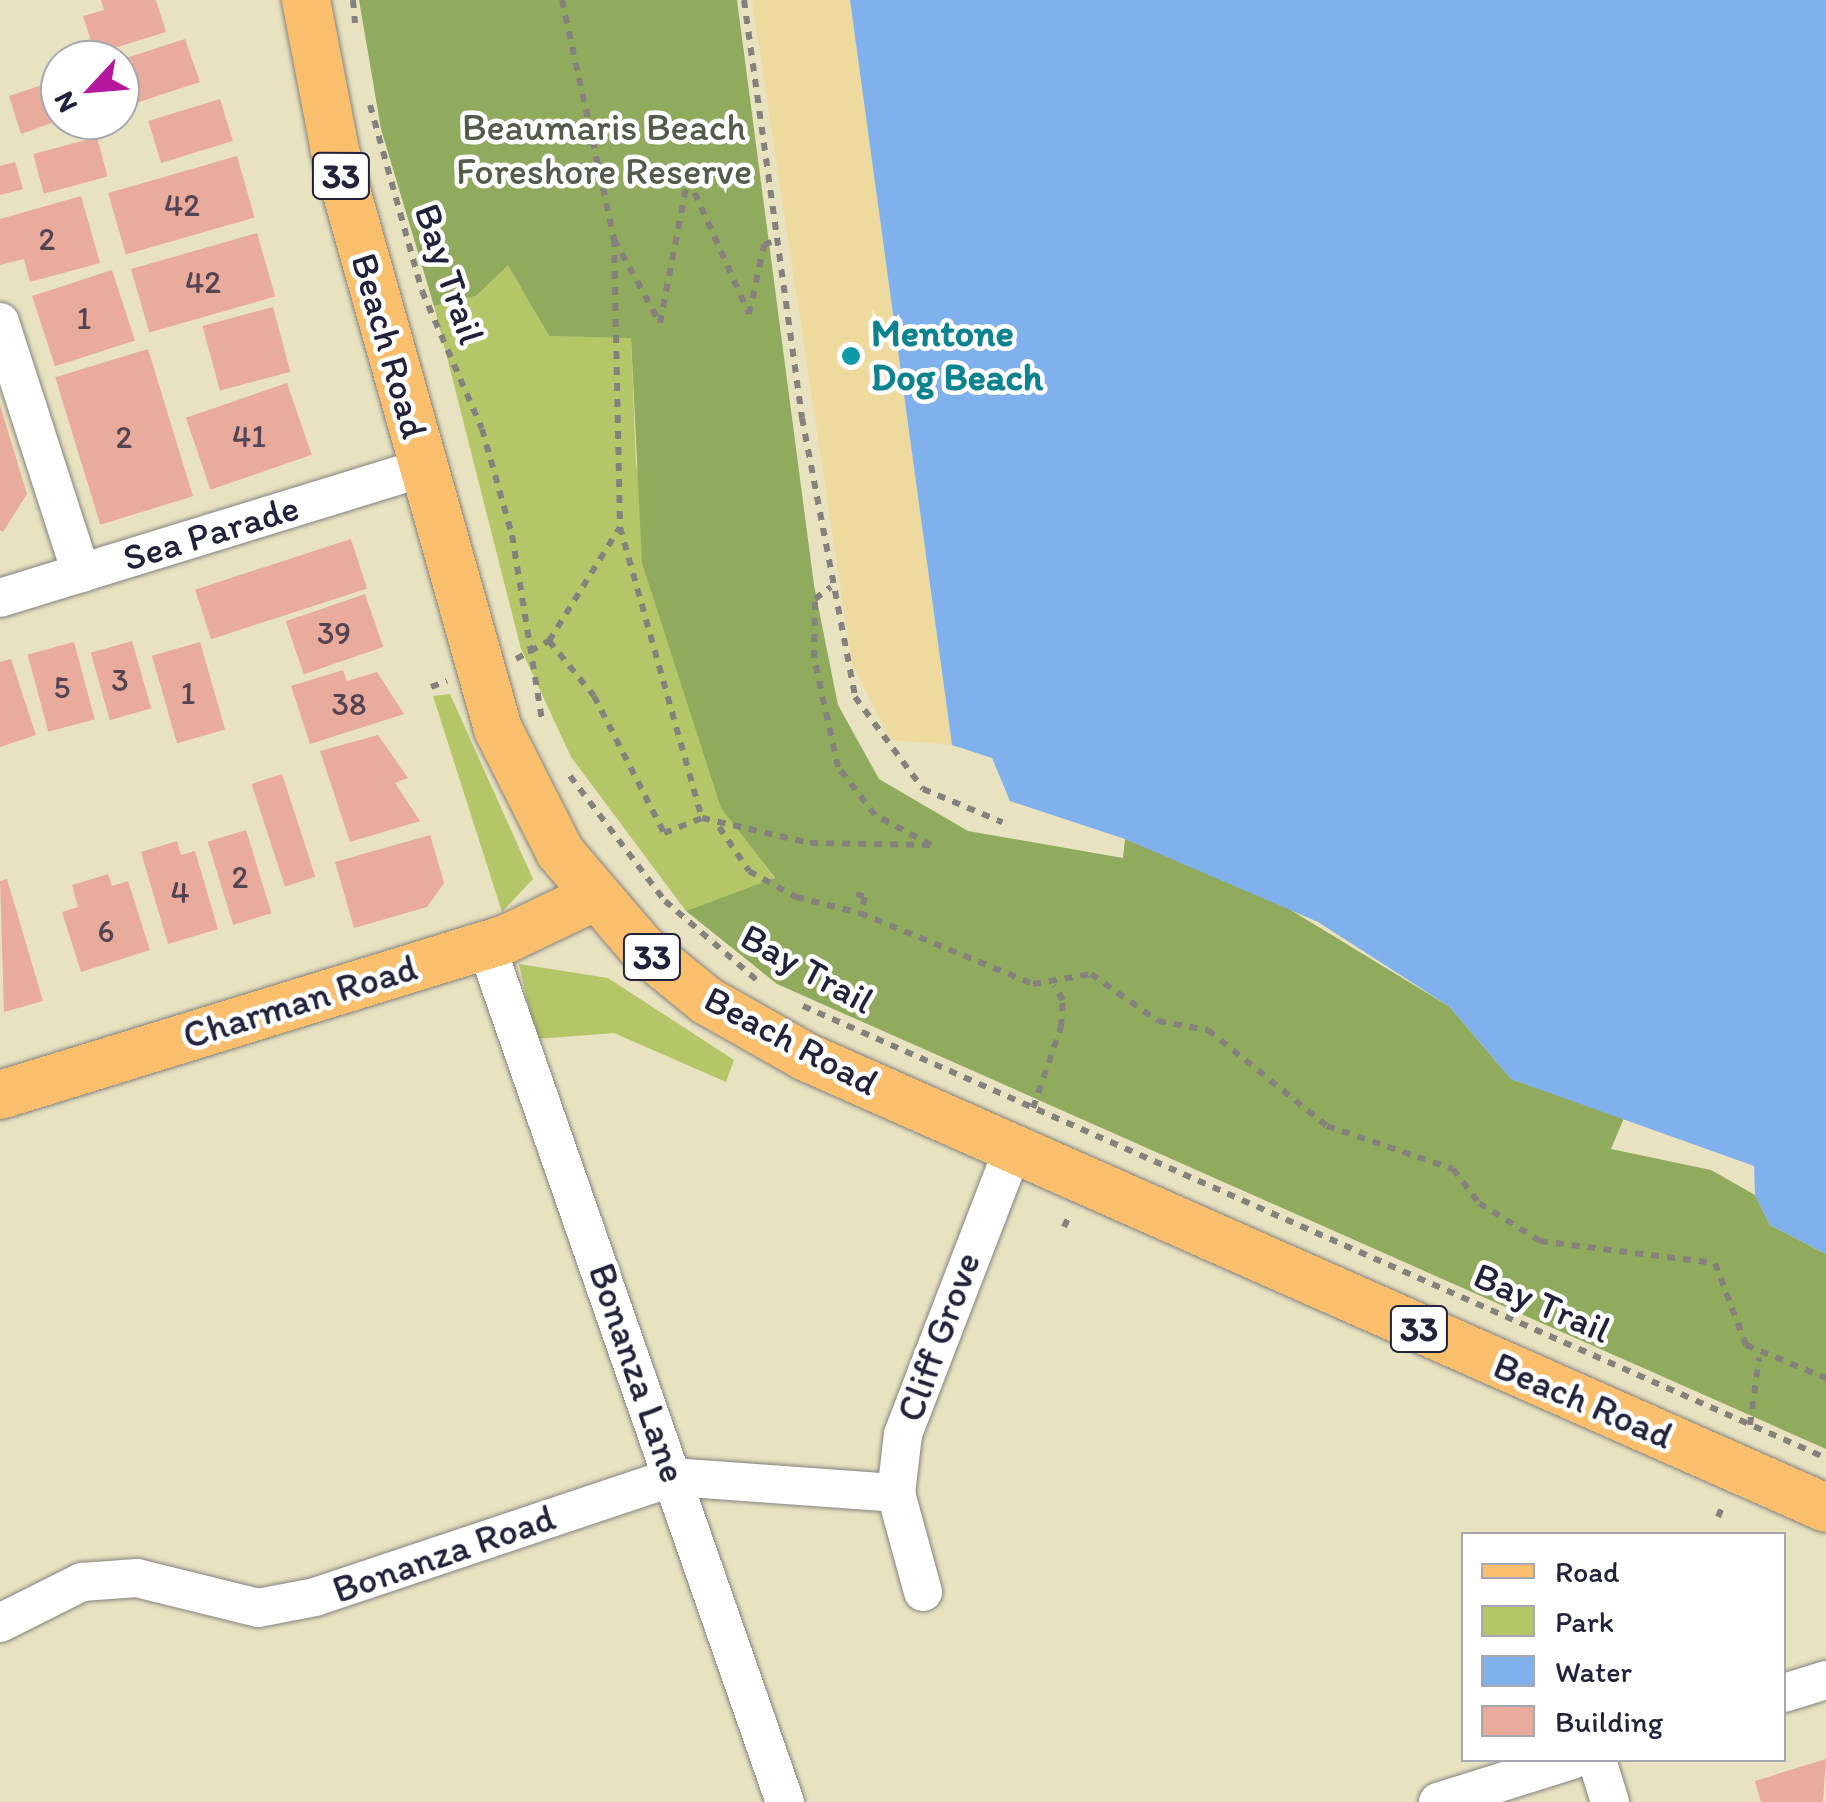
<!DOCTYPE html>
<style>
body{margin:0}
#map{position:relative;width:1826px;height:1802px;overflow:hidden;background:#e8e2c1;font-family:Itim,sans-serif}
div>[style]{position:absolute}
.green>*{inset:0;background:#b5c669}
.forest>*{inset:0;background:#90ab5d}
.sand>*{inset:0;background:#eeda9e}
.water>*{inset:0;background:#81b1ec}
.building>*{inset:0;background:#e9ac9c;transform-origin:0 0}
.path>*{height:6px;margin-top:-3px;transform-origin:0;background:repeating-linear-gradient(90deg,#85827e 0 8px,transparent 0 16px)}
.roads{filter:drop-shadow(0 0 2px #85827e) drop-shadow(0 0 2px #85827e)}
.minor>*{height:38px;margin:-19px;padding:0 19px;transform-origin:19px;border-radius:19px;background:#fff}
.major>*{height:48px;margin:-24px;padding:0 24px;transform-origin:24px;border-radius:24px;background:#f9bf6d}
.dots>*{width:28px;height:28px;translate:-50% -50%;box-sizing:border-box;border:5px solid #fff;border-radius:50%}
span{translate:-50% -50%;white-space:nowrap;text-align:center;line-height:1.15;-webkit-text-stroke:9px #fff;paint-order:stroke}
.number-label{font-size:32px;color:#544453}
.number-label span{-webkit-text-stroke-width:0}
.shield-label span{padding:2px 8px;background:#fff;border:2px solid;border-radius:8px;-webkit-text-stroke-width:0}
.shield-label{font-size:35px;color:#22223b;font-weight:700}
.park-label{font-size:38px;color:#555b4b}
.street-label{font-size:38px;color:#22223b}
.culture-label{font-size:38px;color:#0d838f;font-weight:700}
.left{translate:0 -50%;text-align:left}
.legend{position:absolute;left:1461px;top:1532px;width:325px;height:230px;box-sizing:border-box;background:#fff;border:2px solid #a7a7b1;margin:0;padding:12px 18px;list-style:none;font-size:30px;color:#22223b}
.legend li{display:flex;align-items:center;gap:20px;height:50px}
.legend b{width:50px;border:2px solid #a7a7b1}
.north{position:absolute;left:40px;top:40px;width:100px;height:100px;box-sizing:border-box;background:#fff;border:2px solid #a7a7b1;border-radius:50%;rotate:244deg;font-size:28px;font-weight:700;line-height:40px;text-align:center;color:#22223b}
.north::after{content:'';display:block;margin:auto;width:35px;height:45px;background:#b5179e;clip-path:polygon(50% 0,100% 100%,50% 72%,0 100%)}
</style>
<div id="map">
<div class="green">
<i style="clip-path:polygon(508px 264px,549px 336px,631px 337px,636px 463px,687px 693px,721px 807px,775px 879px,686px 911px,571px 757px,521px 649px,434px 306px,476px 296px)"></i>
<i style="clip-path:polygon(450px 694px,533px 879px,502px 912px,433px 696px)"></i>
<i style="clip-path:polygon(519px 964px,608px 978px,734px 1060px,726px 1082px,614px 1033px,536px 1039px)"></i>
</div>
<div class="forest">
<i style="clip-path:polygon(359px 0,737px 0,814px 585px,838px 705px,879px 779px,968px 831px,1123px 858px,1125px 839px,1271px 898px,1450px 1007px,1511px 1079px,1624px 1118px,1611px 1149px,1711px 1170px,1755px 1195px,1770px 1225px,1826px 1254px,1826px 1449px,777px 984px,686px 911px,775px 878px,721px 808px,642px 563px,631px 338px,549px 336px,508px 265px,476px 296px,434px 306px,381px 129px)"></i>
</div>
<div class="sand">
<i style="clip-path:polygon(752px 0,850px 0,952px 745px,891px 740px,852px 664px)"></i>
</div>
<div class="water">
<i style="clip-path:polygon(850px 0,1826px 0,1826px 1254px,1770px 1225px,1755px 1195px,1754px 1166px,1511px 1079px,1450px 1007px,1318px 922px,1125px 839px,1010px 801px,992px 758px,952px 745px)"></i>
</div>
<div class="building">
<i style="clip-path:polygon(101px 0,156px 0,166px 32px,95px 54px,83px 16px,104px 10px)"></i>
<i style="clip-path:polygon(185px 39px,200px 82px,130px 105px,120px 95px,120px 60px)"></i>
<i style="clip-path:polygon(60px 79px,60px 120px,21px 134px,9px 96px)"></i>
<i style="left:220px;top:99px;width:44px;height:75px;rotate:73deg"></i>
<i style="left:97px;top:137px;width:41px;height:66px;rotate:75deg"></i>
<i style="left:237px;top:156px;width:64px;height:134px;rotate:74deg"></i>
<i style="clip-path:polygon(15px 162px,23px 189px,0 195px,0 166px)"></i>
<i style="clip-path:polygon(81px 196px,100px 263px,30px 282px,24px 259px,0 265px,0 219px)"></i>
<i style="left:257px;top:233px;width:66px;height:131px;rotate:74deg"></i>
<i style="left:112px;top:270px;width:74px;height:84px;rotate:72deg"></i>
<i style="left:273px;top:307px;width:67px;height:73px;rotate:75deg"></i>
<i style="left:148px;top:349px;width:154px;height:97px;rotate:73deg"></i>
<i style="left:287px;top:383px;width:76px;height:107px;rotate:71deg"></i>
<i style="clip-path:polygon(0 405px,27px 494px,3px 532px,0 530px)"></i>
<i style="left:351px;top:539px;width:52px;height:164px;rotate:72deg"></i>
<i style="left:365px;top:594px;width:56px;height:84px;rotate:71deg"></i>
<i style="left:132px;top:641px;width:70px;height:43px;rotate:74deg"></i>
<i style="left:74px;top:642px;width:80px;height:48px;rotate:75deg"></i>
<i style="left:200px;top:642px;width:91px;height:50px;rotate:74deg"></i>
<i style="clip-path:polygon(11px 659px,36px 735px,0 747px,0 662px)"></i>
<i style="clip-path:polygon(343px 670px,347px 681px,377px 672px,404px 714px,310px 744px,291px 686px)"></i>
<i style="clip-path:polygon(378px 735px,408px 778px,395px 783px,420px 821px,350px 842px,320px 751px)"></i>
<i style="left:282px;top:774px;width:108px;height:32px;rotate:72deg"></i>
<i style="left:246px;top:830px;width:87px;height:40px;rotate:73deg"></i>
<i style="clip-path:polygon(430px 835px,444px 883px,427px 907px,354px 928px,335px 862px)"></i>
<i style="clip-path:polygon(177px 841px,181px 855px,195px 851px,218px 929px,168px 944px,141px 852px)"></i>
<i style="clip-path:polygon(108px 874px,112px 886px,128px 881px,150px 950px,81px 972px,62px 912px,78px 907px,72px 885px)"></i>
<i style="clip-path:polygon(7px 879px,43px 1001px,4px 1012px,0 881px)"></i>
<i style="clip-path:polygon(1826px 1759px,1823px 1802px,1761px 1802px,1755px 1781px)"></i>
</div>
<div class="path">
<i style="left:353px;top:0;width:23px;rotate:85deg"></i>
<i style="left:562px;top:0;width:245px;rotate:77.7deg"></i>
<i style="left:614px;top:239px;width:288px;rotate:88.8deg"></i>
<i style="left:620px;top:527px;width:302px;rotate:74.3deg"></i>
<i style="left:702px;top:818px;width:111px;rotate:13deg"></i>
<i style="left:810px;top:843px;width:121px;rotate:0.9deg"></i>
<i style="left:931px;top:845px;width:64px;rotate:-151.8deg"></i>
<i style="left:875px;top:815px;width:61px;rotate:-127.6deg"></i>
<i style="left:838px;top:767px;width:112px;rotate:-102.4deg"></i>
<i style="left:814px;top:658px;width:59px;rotate:-89deg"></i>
<i style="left:815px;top:599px;width:20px;rotate:-37deg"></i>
<i style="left:744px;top:0;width:422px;rotate:82.1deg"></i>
<i style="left:802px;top:418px;width:284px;rotate:79.2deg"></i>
<i style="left:855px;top:697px;width:114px;rotate:53.5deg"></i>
<i style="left:923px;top:789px;width:86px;rotate:22.7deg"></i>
<i style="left:370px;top:105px;width:193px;rotate:74.4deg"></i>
<i style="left:422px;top:291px;width:150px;rotate:66.5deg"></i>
<i style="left:482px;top:429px;width:110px;rotate:74.2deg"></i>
<i style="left:512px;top:535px;width:187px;rotate:80.8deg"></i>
<i style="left:614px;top:239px;width:96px;rotate:61.3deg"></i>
<i style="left:660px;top:323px;width:148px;rotate:-79.1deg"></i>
<i style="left:688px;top:178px;width:149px;rotate:65.8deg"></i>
<i style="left:749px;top:314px;width:71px;rotate:-77.7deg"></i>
<i style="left:764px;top:245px;width:13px;rotate:-23deg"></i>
<i style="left:549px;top:641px;width:71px;rotate:50.7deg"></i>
<i style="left:594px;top:696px;width:154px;rotate:62.9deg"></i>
<i style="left:664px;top:833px;width:41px;rotate:-21.5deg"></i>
<i style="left:516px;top:659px;width:38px;rotate:-29deg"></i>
<i style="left:549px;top:641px;width:134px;rotate:-58.1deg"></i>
<i style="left:431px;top:687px;width:17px;rotate:-21deg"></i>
<i style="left:570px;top:776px;width:157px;rotate:52.8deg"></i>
<i style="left:665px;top:901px;width:121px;rotate:40.7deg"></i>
<i style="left:719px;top:827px;width:53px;rotate:55.7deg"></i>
<i style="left:749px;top:871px;width:54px;rotate:29deg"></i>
<i style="left:796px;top:897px;width:66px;rotate:14deg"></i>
<i style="left:860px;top:913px;width:187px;rotate:22.3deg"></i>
<i style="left:1033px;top:984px;width:59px;rotate:-9.8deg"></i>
<i style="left:1091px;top:974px;width:82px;rotate:35deg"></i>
<i style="left:1158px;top:1021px;width:51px;rotate:10.2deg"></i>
<i style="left:1208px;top:1030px;width:153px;rotate:38.9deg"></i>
<i style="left:1327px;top:1126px;width:133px;rotate:18.8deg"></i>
<i style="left:1453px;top:1169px;width:43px;rotate:52.6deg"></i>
<i style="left:1479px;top:1203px;width:72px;rotate:31.9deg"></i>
<i style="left:1540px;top:1241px;width:176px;rotate:7.2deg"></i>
<i style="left:1715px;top:1263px;width:88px;rotate:69.3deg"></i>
<i style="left:1746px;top:1345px;width:87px;rotate:22.4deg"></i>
<i style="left:856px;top:894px;width:9px;rotate:18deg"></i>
<i style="left:865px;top:897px;width:17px;rotate:107deg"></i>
<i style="left:803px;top:1006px;width:1118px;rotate:23.84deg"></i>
<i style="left:1033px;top:1108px;width:86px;rotate:-70.9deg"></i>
<i style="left:1061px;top:1027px;width:27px;rotate:-86deg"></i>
<i style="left:1063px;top:1000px;width:17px;rotate:-123deg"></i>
<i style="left:1064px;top:1227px;width:14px;rotate:-65deg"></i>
<i style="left:1750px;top:1425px;width:68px;rotate:-82.3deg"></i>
<i style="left:1718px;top:1517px;width:15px;rotate:-67deg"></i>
</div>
<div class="roads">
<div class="minor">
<i style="left:0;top:322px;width:264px;rotate:72.1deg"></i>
<i style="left:0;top:598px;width:443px;rotate:-17.1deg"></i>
<i style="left:486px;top:945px;width:908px;rotate:70.77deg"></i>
<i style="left:923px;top:1592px;width:103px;rotate:-105.3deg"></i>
<i style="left:896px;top:1493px;width:59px;rotate:-83.2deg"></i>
<i style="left:903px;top:1434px;width:309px;rotate:-68.9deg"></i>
<i style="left:0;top:1623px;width:92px;rotate:-26.6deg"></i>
<i style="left:82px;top:1582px;width:55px;rotate:-4.2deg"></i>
<i style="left:137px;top:1578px;width:125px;rotate:13.9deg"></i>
<i style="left:258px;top:1608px;width:58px;rotate:-10.9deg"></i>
<i style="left:315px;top:1597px;width:378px;rotate:-18.5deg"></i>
<i style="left:673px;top:1477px;width:224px;rotate:4.1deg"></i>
<i style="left:1784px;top:1693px;width:44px;rotate:-17.2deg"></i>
<i style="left:1597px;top:1760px;width:44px;rotate:72.8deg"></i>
<i style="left:1438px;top:1802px;width:140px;rotate:-17.4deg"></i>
</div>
<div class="major">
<i style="left:306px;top:0;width:154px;rotate:79.1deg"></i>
<i style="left:335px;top:151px;width:601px;rotate:74.25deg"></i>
<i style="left:498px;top:729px;width:138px;rotate:63.2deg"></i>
<i style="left:560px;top:852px;width:126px;rotate:49.5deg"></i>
<i style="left:642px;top:948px;width:84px;rotate:39.2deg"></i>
<i style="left:707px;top:1001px;width:114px;rotate:29.5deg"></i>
<i style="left:806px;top:1057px;width:1115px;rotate:23.85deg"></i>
<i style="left:0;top:1095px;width:530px;rotate:-17.13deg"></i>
<i style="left:506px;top:939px;width:98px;rotate:-25.5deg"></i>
</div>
</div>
<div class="dots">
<i style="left:851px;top:356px;background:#0f9aa8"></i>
</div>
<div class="number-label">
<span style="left:182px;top:205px">42</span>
<span style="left:47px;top:239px">2</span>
<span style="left:203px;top:282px">42</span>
<span style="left:84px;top:318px">1</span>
<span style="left:249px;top:436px">41</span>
<span style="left:124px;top:437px">2</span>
<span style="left:334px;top:633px">39</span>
<span style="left:120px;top:680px">3</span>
<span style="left:62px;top:687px">5</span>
<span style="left:188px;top:693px">1</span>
<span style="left:349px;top:704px">38</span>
<span style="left:240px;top:877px">2</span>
<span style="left:180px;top:892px">4</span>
<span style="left:106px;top:931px">6</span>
</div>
<div class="shield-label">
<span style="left:341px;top:176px">33</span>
<span style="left:652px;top:957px">33</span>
<span style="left:1419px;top:1329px">33</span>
</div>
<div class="park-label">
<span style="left:604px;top:150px">Beaumaris Beach<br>Foreshore Reserve</span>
</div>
<div class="street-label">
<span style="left:449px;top:274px;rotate:71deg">Bay Trail</span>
<span style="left:389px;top:346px;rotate:74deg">Beach Road</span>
<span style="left:211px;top:533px;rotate:-17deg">Sea Parade</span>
<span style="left:807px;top:969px;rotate:29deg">Bay Trail</span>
<span style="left:300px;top:1002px;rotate:-17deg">Charman Road</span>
<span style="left:791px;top:1041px;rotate:28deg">Beach Road</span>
<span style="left:1542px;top:1303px;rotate:24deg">Bay Trail</span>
<span style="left:939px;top:1337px;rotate:-70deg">Cliff Grove</span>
<span style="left:637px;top:1373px;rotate:71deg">Bonanza Lane</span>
<span style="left:1583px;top:1401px;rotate:23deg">Beach Road</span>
<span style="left:444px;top:1554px;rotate:-19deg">Bonanza Road</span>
</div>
<div class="culture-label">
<span class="left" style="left:871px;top:356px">Mentone<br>Dog Beach</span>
</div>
<ul class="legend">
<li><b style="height:12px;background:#f9bf6d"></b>Road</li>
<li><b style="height:28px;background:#b5c669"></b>Park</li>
<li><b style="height:28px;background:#81b1ec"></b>Water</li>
<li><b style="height:28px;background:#e9ac9c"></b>Building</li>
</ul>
<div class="north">N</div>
</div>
